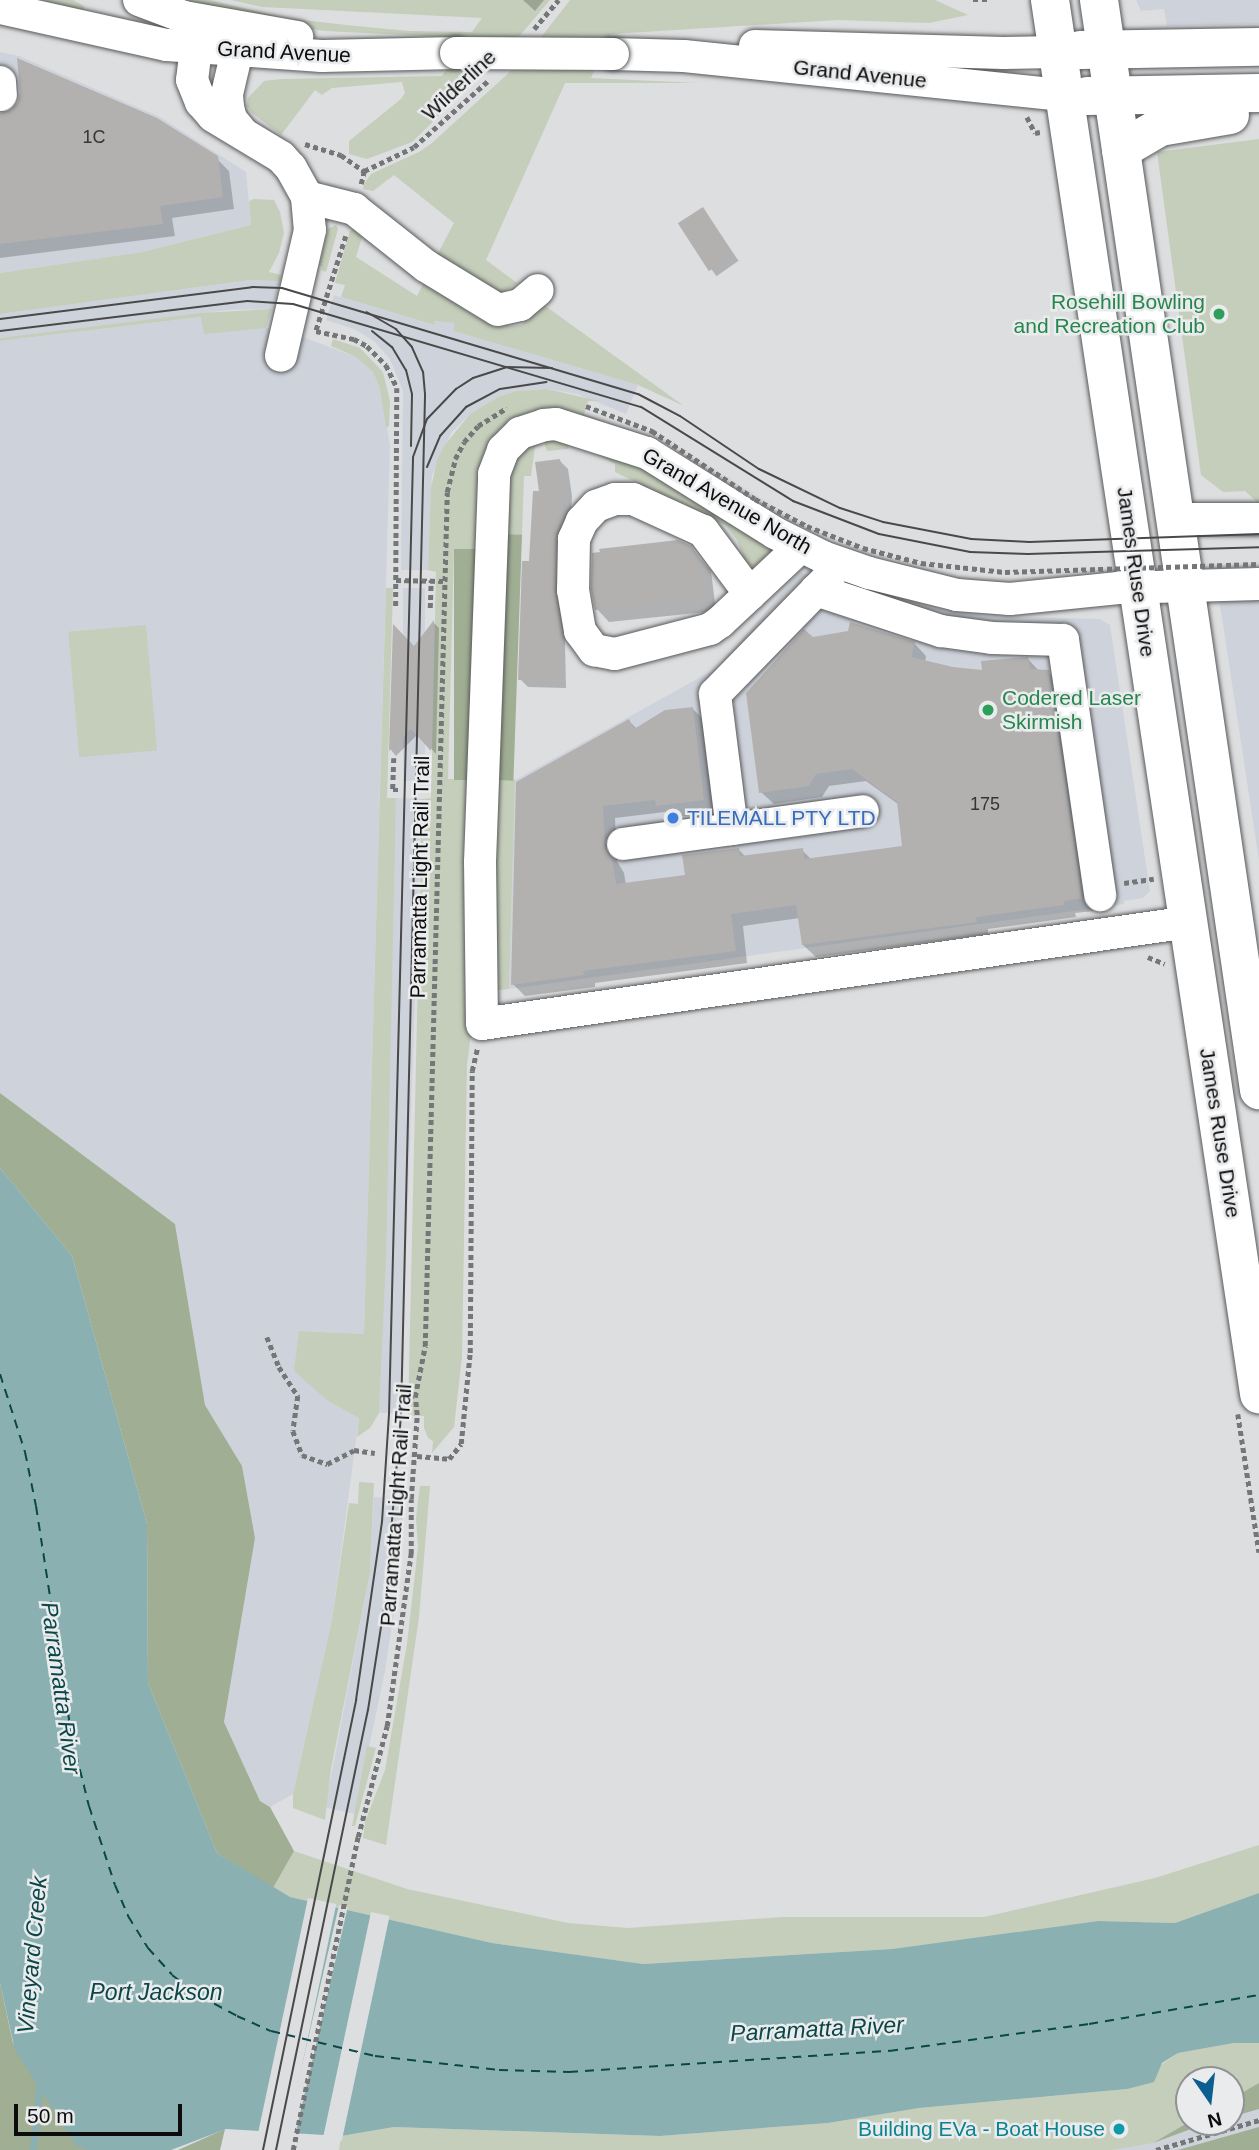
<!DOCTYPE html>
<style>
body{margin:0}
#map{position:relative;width:1259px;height:2150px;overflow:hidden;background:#dddee0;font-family:Arial,sans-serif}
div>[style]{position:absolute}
.built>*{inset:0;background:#ced3db;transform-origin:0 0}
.green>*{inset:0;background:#c4ceba;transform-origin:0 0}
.forest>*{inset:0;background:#a0ae93;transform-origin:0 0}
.water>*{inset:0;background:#8ab0b1}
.pier>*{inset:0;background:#dddee0;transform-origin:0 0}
.shadow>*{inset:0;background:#0003;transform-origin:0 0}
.stream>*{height:7px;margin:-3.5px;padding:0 3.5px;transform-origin:3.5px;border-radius:3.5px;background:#8ab0b1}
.ferry>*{height:2px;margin-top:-1px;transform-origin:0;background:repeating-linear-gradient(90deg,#0b4749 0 9px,transparent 0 16px)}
.building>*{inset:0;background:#b3b1b0;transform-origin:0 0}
.path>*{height:4.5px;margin-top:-2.25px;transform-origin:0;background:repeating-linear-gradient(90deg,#757677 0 5px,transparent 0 8.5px)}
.roads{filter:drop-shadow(0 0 2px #58595a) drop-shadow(0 0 2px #58595a)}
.minor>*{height:32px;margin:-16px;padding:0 16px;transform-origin:16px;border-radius:16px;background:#fff}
.major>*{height:38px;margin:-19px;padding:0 19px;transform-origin:19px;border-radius:19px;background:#fff}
.tram>*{height:2px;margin:-1px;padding:0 1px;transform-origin:1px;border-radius:1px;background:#494949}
.path-bridge>*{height:4.5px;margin-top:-2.25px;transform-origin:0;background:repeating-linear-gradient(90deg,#757677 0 5px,transparent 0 8.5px)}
.bridges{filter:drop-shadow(0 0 2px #58595a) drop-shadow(0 0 2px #58595a)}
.minor-bridge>*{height:32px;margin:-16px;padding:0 16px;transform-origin:16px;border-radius:16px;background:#fff}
.dots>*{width:19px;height:19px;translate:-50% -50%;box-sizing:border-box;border:4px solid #eaebed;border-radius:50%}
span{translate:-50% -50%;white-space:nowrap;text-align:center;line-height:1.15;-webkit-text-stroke:5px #eaebed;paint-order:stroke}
.number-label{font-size:18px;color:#363535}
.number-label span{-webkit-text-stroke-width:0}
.street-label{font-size:21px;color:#0c0c0c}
.leisure-label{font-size:21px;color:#27864d}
.right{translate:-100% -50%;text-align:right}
.left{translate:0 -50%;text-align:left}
.shop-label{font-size:21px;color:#366cbe}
.culture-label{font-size:21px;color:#0d838f}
.water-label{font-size:23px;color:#0b4749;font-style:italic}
.north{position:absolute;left:1175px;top:2066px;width:70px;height:70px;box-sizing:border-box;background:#eaebed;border:2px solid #919293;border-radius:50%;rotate:166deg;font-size:19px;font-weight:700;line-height:28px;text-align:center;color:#0c0c0c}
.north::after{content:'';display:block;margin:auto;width:24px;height:32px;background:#0b5f90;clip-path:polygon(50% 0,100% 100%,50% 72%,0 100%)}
.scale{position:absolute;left:14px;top:2104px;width:168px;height:32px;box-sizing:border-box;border:4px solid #0c0c0c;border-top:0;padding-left:9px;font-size:21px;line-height:24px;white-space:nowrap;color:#0c0c0c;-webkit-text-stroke:5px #eaebed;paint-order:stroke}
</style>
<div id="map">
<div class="built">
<i style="clip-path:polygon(1136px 0,1259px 0,1259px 24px,1167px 26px,1164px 9px,1141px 11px)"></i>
<i style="clip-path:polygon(0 52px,19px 56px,160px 117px,246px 172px,251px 225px,142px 252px,0 273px)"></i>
<i style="clip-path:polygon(250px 280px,280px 281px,272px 309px,229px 310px,0 338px,0 314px)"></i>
<i style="clip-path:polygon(334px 295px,433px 325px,435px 321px,454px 323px,455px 331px,638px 385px,626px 414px,577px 394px,547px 389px,516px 391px,498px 397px,470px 414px,451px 433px,432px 475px,428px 570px,401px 570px,403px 391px,390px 359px,374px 341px,354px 329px,326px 320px)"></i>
<i style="clip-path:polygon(202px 317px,241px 329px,266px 328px,300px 336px,356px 357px,373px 372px,380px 389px,390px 445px,364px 1334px,299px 1331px,328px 1401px,359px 1418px,332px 1620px,293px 1794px,270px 1807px,260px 1801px,224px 1722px,255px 1538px,242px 1466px,205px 1405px,175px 1224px,0 1093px,0 341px)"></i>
<i style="clip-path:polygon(800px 572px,830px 585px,913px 605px,986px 616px,1100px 619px,1110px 625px,1150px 891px,1143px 898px,1124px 901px,1124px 904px,509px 989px,515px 780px,717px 668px)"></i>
<i style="left:403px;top:588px;width:22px;height:193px"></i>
<i style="clip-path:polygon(1219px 598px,1259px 599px,1259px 861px)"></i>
<i style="left:396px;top:798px;width:26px;height:615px;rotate:2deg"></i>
<i style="clip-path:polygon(374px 1497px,404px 1499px,398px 1584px,385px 1671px,355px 1814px,327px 1808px,326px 1803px,370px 1572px)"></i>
<i style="clip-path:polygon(1259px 2083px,1259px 2150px,962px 2150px,1189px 2122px,1231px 2122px,1231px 2089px)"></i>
</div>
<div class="green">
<i style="clip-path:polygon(40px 0,73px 0,84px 6px,83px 11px)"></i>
<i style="clip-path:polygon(181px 0,210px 0,285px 18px,346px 25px,409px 31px,472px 32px,482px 18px,262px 7px,231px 0,550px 0,511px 46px,412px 142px,367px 159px,349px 154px,349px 141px,401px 99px,405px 93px,402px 82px,332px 88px,322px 95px,315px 90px,281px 135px,252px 113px,247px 106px,248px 98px,264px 81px,282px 79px,442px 76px,467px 38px,325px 31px,274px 23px)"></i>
<i style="clip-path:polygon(570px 0,935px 0,968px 15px,929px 23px,837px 20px,611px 34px,591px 78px,698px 83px,565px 83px,486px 260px,517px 283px,497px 296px,435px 259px,454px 223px,394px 175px,373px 191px,363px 189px,364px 184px,371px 174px,419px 152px,432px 143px,525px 58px)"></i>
<i style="clip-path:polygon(1259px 139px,1259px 504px,1245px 491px,1223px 492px,1201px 475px,1157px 152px)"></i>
<i style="clip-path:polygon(254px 199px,274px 200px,280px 212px,284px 233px,279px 253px,269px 272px,281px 275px,280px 281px,250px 280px,0 314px,0 273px,142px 252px,251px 225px,249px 201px)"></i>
<i style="clip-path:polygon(336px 225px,338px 229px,326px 272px,321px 270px,322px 267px,319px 265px,328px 229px)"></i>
<i style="clip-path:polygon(354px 229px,362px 237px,356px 257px,417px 296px,425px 280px,433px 280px,458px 305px,480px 319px,511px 326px,521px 325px,544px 305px,684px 406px,638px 385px,454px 331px,454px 323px,435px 321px,434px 325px,341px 297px,345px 285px,335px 283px,350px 231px)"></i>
<i style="clip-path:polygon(272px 309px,266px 328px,204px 334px,201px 317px,0 341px,0 338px,200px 313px)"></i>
<i style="clip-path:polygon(333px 339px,360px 348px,383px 372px,390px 401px,389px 426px,386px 428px,380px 389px,373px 372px,356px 357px,331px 346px)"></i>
<i style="clip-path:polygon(547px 389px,599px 401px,588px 401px,584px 414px,661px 443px,658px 450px,512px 430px,486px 549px,454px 549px,448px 779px,479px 780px,473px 1019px,467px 1065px,462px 1357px,454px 1427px,432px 1453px,433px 1441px,428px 1438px,424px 1428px,424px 1416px,408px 1415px,422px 799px,431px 798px,436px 572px,428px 570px,431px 488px,437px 460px,444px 446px,470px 414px,498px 397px,516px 391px)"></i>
<i style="clip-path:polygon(571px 437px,568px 449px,547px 451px,544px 442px,535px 447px,531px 476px,524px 476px,522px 535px,498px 534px,501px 481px,526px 440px)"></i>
<i style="clip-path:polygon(582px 446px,621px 449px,781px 550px,772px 564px,755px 567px,746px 564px,737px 540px,726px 526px,615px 472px,615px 464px)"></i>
<i style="clip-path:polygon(386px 588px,393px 588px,387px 798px,396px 798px,386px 1259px,379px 1413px,370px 1428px,357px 1437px,359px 1418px,328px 1401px,294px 1371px,299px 1331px,364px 1334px)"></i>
<i style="left:146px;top:625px;width:126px;height:78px;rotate:85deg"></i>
<i style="clip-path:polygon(490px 780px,515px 780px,509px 989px,490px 991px)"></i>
<i style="clip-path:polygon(359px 1482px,374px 1483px,370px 1572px,331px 1769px,325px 1820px,293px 1808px,293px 1794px,332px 1620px,349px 1503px,358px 1504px)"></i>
<i style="clip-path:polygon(420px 1486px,430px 1486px,419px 1617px,386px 1845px,363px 1838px,365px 1822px,385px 1770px,407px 1644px,418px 1547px,416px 1518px)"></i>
<i style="clip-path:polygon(367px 1746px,376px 1748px,355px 1826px,352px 1826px)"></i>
<i style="clip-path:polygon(1259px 1845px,1259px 1893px,1175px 1923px,1098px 1921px,892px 1949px,643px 1964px,492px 1943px,290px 1897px,273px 1888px,294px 1851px,407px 1889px,568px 1923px,628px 1928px,782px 1917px,984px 1917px,1155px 1878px)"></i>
<i style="clip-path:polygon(1234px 2043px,1259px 2043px,1259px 2083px,1231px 2099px,1231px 2080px,1189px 2080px,1189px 2122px,1153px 2143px,1112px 2150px,339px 2150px,341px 2136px,394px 2127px,660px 2136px,828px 2123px,919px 2108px,1127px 2089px,1178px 2053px)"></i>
</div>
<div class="forest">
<i style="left:498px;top:534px;width:24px;height:246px;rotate:2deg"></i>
<i style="left:454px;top:549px;width:32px;height:231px"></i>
<i style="clip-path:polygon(0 1093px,175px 1224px,205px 1405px,242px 1466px,255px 1538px,224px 1722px,260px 1801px,270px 1807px,294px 1851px,273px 1888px,217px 1853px,148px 1683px,147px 1524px,72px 1256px,0 1168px)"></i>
<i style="clip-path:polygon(0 1983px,13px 2043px,97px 2150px,0 2150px)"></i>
<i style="clip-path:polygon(1259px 2083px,1259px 2109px,1231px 2117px,1231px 2099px)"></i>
<i style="clip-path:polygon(1189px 2122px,1210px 2122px,1153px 2143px)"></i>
<i style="clip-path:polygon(1259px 2127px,1259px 2150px,1178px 2150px)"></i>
<i style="clip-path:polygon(225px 2129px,220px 2150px,178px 2150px)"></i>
</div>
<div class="water">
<i style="clip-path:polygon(0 1168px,72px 1256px,147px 1524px,148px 1683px,217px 1853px,290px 1897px,492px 1943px,643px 1964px,892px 1949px,1098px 1921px,1175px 1923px,1259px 1893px,1259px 2043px,1234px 2043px,1178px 2053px,1162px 2063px,1154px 2082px,1127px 2089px,919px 2108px,828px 2123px,660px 2136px,394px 2127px,341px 2136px,226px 2129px,171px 2150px,88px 2150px,76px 2145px,15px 2050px,0 1983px)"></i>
</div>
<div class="pier">
<i style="left:308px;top:1898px;width:29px;height:242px;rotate:12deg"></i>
<i style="left:339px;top:1905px;width:9px;height:236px;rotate:13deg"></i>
<i style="left:371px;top:1912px;width:19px;height:230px;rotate:12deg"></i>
</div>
<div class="shadow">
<i style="clip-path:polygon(523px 0,544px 0,535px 11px)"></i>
<i style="clip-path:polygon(0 114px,216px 158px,229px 171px,234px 209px,172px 218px,175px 236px,0 258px)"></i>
<i style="left:703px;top:210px;width:62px;height:27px;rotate:55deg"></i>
<i style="clip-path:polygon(560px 461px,568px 469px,572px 496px,570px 529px,563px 548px,566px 688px,528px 687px,520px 679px,531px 563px,541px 493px)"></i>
<i style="clip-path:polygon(690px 547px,711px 571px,716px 611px,609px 622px,597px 609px)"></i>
<i style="clip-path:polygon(434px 623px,439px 628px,436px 754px,418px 734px,396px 756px,391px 750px,395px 628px,415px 649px)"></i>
<i style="clip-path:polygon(812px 639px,914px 643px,926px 656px,925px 662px,953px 669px,984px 672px,1028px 659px,1040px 672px,1048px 672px,1061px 685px,1094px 911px,1075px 913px,1076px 917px,988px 929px,988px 934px,816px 957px,803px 945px,800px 918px,743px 926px,747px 963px,595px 983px,595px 987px,525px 996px,513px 984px,629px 721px,637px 729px,692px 708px,705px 721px,716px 812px,670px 818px,665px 812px,615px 818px,617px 861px,624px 873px,626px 885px,687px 877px,739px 850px,746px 857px,802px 850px,812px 860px,904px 847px,898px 804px,866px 781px,829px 786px,822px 797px,774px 804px,761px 792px)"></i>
</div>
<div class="stream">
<i style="left:33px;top:2150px;width:69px;rotate:-84.2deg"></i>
</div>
<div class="ferry">
<i style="left:0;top:1374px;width:82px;rotate:72.2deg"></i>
<i style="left:25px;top:1452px;width:55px;rotate:78.5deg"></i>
<i style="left:36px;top:1506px;width:235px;rotate:81.2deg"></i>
<i style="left:72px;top:1738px;width:70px;rotate:76deg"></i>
<i style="left:89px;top:1806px;width:83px;rotate:71.8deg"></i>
<i style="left:115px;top:1885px;width:34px;rotate:67deg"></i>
<i style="left:128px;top:1916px;width:38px;rotate:58deg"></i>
<i style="left:148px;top:1948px;width:36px;rotate:48deg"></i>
<i style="left:172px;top:1975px;width:35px;rotate:37deg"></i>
<i style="left:200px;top:1996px;width:42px;rotate:28.4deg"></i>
<i style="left:237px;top:2016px;width:37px;rotate:24deg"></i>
<i style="left:271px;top:2031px;width:107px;rotate:13.5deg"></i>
<i style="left:375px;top:2056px;width:125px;rotate:6.4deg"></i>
<i style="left:499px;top:2070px;width:70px;rotate:1.6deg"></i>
<i style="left:569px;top:2072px;width:321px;rotate:-3.8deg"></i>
<i style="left:889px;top:2051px;width:202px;rotate:-7.7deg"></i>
<i style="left:1089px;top:2024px;width:172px;rotate:-9.7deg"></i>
</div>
<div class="building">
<i style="clip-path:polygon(17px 58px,157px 118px,218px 156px,223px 197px,160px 206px,163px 224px,0 244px,0 113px,11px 110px,18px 102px,20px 92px)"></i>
<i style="left:703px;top:207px;width:57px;height:30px;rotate:57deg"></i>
<i style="clip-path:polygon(560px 459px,564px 487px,562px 520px,556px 539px,555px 590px,560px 623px,559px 680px,518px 680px,522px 561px,529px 561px,533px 491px,539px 491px,535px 462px)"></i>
<i style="clip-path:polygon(678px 540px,691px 546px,699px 557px,705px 599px,595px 610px,591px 589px,592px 553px,600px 552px,599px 549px)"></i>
<i style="clip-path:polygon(434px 620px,431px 751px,411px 729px,389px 751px,393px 624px,414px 646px)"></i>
<i style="clip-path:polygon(850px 622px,915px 642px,911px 657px,953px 667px,982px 670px,981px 661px,1028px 657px,1030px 669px,1049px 670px,1082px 898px,1064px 901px,1064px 905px,976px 917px,977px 922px,802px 945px,796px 905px,731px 914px,736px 951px,583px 971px,584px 975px,511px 985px,516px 782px,629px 719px,634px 729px,665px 710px,693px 707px,704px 800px,656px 806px,655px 800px,603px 806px,605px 847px,612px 858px,616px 884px,685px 875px,682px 855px,739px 848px,740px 856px,803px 848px,804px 859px,902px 846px,897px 802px,852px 769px,816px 774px,809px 786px,759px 793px,746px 693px,804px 629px,813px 637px,848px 631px)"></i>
</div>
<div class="path">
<i style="left:973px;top:0;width:14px"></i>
<i style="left:534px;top:29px;width:38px;rotate:-50deg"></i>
<i style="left:1027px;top:117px;width:18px;rotate:63deg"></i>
<i style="left:1035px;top:133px;width:5px;rotate:-11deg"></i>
<i style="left:305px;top:144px;width:38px;rotate:17deg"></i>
<i style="left:341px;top:155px;width:28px;rotate:35deg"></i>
<i style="left:364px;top:171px;width:55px;rotate:-25.6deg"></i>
<i style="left:414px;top:147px;width:101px;rotate:-41.8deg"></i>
<i style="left:361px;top:184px;width:13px;rotate:-77deg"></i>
<i style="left:346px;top:236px;width:100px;rotate:107.5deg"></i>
<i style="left:316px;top:331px;width:39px;rotate:12deg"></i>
<i style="left:354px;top:339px;width:15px;rotate:28deg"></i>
<i style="left:367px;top:346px;width:27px;rotate:45deg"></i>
<i style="left:386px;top:365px;width:25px;rotate:64deg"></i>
<i style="left:397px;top:388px;width:219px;rotate:90.3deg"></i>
<i style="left:396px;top:580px;width:47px;rotate:1.2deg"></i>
<i style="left:430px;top:608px;width:28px;rotate:-88deg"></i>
<i style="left:394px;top:758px;width:32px;rotate:92deg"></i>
<i style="left:393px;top:790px;width:6px"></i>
<i style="left:427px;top:791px;width:33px;rotate:-90deg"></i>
<i style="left:1124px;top:883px;width:30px;rotate:-8deg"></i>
<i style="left:1148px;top:957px;width:18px;rotate:22deg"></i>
<i style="left:267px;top:1337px;width:32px;rotate:68deg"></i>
<i style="left:279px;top:1367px;width:35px;rotate:57deg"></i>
<i style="left:298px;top:1396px;width:35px;rotate:98deg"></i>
<i style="left:293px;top:1431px;width:26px;rotate:69deg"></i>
<i style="left:302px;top:1455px;width:27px;rotate:20deg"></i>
<i style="left:327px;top:1464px;width:30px;rotate:-27deg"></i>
<i style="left:354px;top:1450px;width:21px;rotate:8deg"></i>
<i style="left:1238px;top:1414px;width:140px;rotate:81.3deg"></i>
<i style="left:417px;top:1415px;width:18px;rotate:-96deg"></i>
<i style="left:415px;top:1397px;width:52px;rotate:-78.9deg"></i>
<i style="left:425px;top:1346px;width:854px;rotate:-88.52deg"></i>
<i style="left:447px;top:492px;width:34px;rotate:-76deg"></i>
<i style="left:455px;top:459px;width:19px;rotate:-62deg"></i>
<i style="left:464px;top:442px;width:21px;rotate:-49deg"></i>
<i style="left:478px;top:426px;width:34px;rotate:-32deg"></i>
<i style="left:417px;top:1456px;width:32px;rotate:5deg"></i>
<i style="left:449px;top:1459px;width:19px;rotate:-51deg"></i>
<i style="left:461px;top:1444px;width:91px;rotate:-84.4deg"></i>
<i style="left:470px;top:1353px;width:282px;rotate:-89.6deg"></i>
<i style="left:472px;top:1071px;width:23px;rotate:-77deg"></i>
<i style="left:293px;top:2150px;width:320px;rotate:-78.3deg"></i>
<i style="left:358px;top:1837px;width:115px;rotate:-75.4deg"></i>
<i style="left:387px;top:1726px;width:174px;rotate:-82.1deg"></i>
<i style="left:411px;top:1554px;width:55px;rotate:-90deg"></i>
<i style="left:1156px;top:2150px;width:107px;rotate:-16.2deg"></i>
</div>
<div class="roads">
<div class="minor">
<i style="left:139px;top:0;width:48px;rotate:20.7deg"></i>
<i style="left:184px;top:17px;width:115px;rotate:10deg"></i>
<i style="left:0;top:8px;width:171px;rotate:12.5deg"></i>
<i style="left:167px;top:45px;width:155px;rotate:4.1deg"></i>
<i style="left:322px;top:56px;width:134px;rotate:-1.3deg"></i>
<i style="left:227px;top:36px;width:18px;rotate:56deg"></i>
<i style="left:237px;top:51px;width:44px;rotate:103.1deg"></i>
<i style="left:227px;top:94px;width:13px;rotate:86deg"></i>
<i style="left:228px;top:107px;width:12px;rotate:76deg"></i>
<i style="left:231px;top:119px;width:19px;rotate:51deg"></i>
<i style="left:755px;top:46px;width:249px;rotate:1.6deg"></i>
<i style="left:1004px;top:53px;width:53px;rotate:-1.1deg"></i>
<i style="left:196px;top:48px;width:32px;rotate:97deg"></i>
<i style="left:192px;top:80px;width:24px;rotate:68deg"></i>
<i style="left:201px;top:102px;width:18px;rotate:49deg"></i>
<i style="left:213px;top:116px;width:79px;rotate:31.1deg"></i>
<i style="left:281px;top:157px;width:15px;rotate:48deg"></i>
<i style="left:291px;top:168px;width:33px;rotate:61deg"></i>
<i style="left:307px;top:197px;width:33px;rotate:85deg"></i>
<i style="left:310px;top:230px;width:129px;rotate:103deg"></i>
<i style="left:613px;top:54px;width:71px;rotate:1.6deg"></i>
<i style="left:684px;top:56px;width:381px;rotate:5.9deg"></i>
<i style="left:0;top:82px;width:13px;rotate:86deg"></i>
<i style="left:307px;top:197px;width:49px;rotate:14.3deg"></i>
<i style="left:354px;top:209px;width:92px;rotate:38.4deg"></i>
<i style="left:426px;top:266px;width:84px;rotate:31.4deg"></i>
<i style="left:498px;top:310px;width:23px;rotate:-13deg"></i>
<i style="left:520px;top:305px;width:23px;rotate:-40deg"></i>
<i style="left:1177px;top:519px;width:82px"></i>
<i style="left:816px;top:590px;width:132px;rotate:18.2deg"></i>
<i style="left:941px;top:631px;width:51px;rotate:7.8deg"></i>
<i style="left:992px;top:638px;width:71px;rotate:1.6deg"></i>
<i style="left:1063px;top:640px;width:258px;rotate:81.7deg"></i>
<i style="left:750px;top:594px;width:79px;rotate:-126.7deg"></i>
<i style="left:703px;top:531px;width:77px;rotate:-155.4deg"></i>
<i style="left:633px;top:499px;width:18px;rotate:180deg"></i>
<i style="left:615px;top:499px;width:20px;rotate:160deg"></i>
<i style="left:596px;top:506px;width:21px;rotate:133deg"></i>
<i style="left:582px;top:521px;width:20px;rotate:114deg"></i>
<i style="left:574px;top:539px;width:51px;rotate:91.1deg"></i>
<i style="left:573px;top:590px;width:42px;rotate:80.3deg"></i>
<i style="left:580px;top:631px;width:24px;rotate:54deg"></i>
<i style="left:594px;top:650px;width:21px;rotate:11deg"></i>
<i style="left:615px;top:654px;width:98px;rotate:-14.7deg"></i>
<i style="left:710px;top:629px;width:12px;rotate:-35deg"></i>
<i style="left:720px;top:622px;width:41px;rotate:-43deg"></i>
<i style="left:750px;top:594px;width:69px;rotate:-43.2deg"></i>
<i style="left:732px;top:829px;width:136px;rotate:-97.2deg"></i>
<i style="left:715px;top:694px;width:163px;rotate:-45.7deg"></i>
<i style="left:623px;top:844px;width:242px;rotate:-7.8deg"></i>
<i style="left:1189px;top:922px;width:714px;rotate:171.79deg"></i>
<i style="left:482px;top:1024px;width:162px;rotate:-90.7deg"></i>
<i style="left:480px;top:862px;width:388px;rotate:-87.9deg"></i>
<i style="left:494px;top:474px;width:26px;rotate:-69deg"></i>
<i style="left:503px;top:450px;width:24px;rotate:-45deg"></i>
<i style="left:520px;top:433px;width:25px;rotate:-18deg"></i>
<i style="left:544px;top:425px;width:12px;rotate:-5deg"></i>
<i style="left:556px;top:424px;width:96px;rotate:17.7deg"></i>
<i style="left:647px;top:453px;width:151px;rotate:32deg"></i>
<i style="left:775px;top:533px;width:54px;rotate:26.6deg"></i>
<i style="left:823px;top:557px;width:49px;rotate:19.2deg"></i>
<i style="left:869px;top:573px;width:91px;rotate:14deg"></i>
<i style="left:957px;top:595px;width:53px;rotate:4.3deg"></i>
<i style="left:1010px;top:599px;width:109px;rotate:-5.8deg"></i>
<i style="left:1118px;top:588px;width:141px;rotate:-1.6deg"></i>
</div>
<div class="major">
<i style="left:1050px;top:0;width:1410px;rotate:81.47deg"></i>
<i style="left:1099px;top:0;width:1102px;rotate:81.65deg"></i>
<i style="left:1080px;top:50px;width:179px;rotate:-1deg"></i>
<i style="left:1087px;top:96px;width:172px;rotate:-1deg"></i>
<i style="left:1121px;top:150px;width:45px;rotate:-30.5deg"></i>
<i style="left:1160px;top:127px;width:71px;rotate:-9.7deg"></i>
</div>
</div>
<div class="tram">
<i style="left:0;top:319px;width:254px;rotate:-7.2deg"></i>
<i style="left:252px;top:287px;width:30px;rotate:2deg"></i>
<i style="left:282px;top:288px;width:371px;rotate:16.6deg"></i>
<i style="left:638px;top:394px;width:47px;rotate:27.6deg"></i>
<i style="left:680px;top:416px;width:95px;rotate:33.9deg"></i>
<i style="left:759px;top:469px;width:90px;rotate:25.7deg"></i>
<i style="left:840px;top:508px;width:45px;rotate:18deg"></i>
<i style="left:883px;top:522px;width:90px;rotate:10.9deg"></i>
<i style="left:971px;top:539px;width:59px;rotate:2.9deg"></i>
<i style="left:1030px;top:542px;width:229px;rotate:-2deg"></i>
<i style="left:0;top:331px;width:249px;rotate:-6.9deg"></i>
<i style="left:247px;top:301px;width:46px;rotate:3.7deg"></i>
<i style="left:293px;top:304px;width:363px;rotate:16.5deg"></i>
<i style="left:641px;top:407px;width:179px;rotate:31.7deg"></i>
<i style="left:793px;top:501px;width:92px;rotate:21deg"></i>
<i style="left:879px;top:534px;width:93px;rotate:11.2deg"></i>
<i style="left:970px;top:552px;width:58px;rotate:2deg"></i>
<i style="left:1028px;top:554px;width:231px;rotate:-1.7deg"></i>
<i style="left:372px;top:331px;width:26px;rotate:39deg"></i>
<i style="left:392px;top:347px;width:27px;rotate:59deg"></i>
<i style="left:406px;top:370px;width:25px;rotate:76deg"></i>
<i style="left:412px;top:394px;width:52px;rotate:91.1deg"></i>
<i style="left:427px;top:467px;width:34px;rotate:-67deg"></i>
<i style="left:440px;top:436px;width:39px;rotate:-48deg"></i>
<i style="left:466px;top:407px;width:38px;rotate:-28deg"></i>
<i style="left:500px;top:389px;width:47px;rotate:-8.7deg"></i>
<i style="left:263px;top:2150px;width:460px;rotate:-78.3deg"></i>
<i style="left:356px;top:1700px;width:180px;rotate:-81.7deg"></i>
<i style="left:382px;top:1522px;width:108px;rotate:-86.3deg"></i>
<i style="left:389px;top:1414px;width:957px;rotate:-88.56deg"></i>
<i style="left:413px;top:457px;width:40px;rotate:-69.8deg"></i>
<i style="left:427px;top:419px;width:42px;rotate:-46deg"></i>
<i style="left:456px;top:389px;width:20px;rotate:-33deg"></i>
<i style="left:473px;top:378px;width:35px;rotate:-18deg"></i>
<i style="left:506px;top:367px;width:46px;rotate:1.2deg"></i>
<i style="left:276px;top:2150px;width:450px;rotate:-78.2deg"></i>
<i style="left:368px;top:1710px;width:109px;rotate:-81.1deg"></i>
<i style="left:385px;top:1602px;width:188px;rotate:-85.1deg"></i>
<i style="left:401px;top:1415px;width:1021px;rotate:-88.65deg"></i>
<i style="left:425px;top:394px;width:22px;rotate:-95deg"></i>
<i style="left:423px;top:372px;width:27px;rotate:-114deg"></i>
<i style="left:412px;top:347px;width:24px;rotate:-132deg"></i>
<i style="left:396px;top:329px;width:34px;rotate:-150deg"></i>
</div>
<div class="path-bridge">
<i style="left:586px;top:406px;width:71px;rotate:20.7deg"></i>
<i style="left:652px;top:431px;width:123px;rotate:33.4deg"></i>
<i style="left:755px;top:499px;width:59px;rotate:27.4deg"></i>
<i style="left:807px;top:526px;width:60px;rotate:21.4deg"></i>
<i style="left:863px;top:548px;width:60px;rotate:14.5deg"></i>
<i style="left:921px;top:563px;width:84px;rotate:6.1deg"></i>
<i style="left:1005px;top:572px;width:254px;rotate:-1.8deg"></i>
<i style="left:411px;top:1499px;width:84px;rotate:-85.9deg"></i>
</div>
<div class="bridges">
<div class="minor-bridge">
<i style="left:456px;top:53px;width:157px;rotate:0.4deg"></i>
</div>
</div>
<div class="dots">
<i style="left:1219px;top:314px;background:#2e9e5b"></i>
<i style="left:988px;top:710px;background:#2e9e5b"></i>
<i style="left:673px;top:818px;background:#3f7fe0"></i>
<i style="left:1119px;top:2129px;background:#0f9aa8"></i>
</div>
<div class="number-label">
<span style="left:94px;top:137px">1C</span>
<span style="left:985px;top:804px">175</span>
</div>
<div class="street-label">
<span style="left:284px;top:52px;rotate:3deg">Grand Avenue</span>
<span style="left:860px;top:74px;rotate:6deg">Grand Avenue</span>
<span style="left:459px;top:85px;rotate:-43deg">Wilderline</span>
<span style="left:727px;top:501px;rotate:30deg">Grand Avenue North</span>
<span style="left:1136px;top:572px;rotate:82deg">James Ruse Drive</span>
<span style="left:420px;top:877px;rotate:-89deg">Parramatta Light Rail Trail</span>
<span style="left:1220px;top:1133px;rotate:81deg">James Ruse Drive</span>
<span style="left:396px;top:1505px;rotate:-86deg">Parramatta Light Rail Trail</span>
</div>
<div class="leisure-label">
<span class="right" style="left:1205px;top:314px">Rosehill Bowling<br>and Recreation Club</span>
<span class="left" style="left:1002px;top:710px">Codered Laser<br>Skirmish</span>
</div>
<div class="shop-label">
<span class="left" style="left:687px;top:818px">TILEMALL PTY LTD</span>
</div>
<div class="culture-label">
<span class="right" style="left:1105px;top:2129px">Building EVa - Boat House</span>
</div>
<div class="water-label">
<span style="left:61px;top:1688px;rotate:82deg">Parramatta River</span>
<span style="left:32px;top:1955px;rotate:-85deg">Vineyard Creek</span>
<span style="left:156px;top:1992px">Port Jackson</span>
<span style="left:817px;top:2029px;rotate:-3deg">Parramatta River</span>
</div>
<div class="north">N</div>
<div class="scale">50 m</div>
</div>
